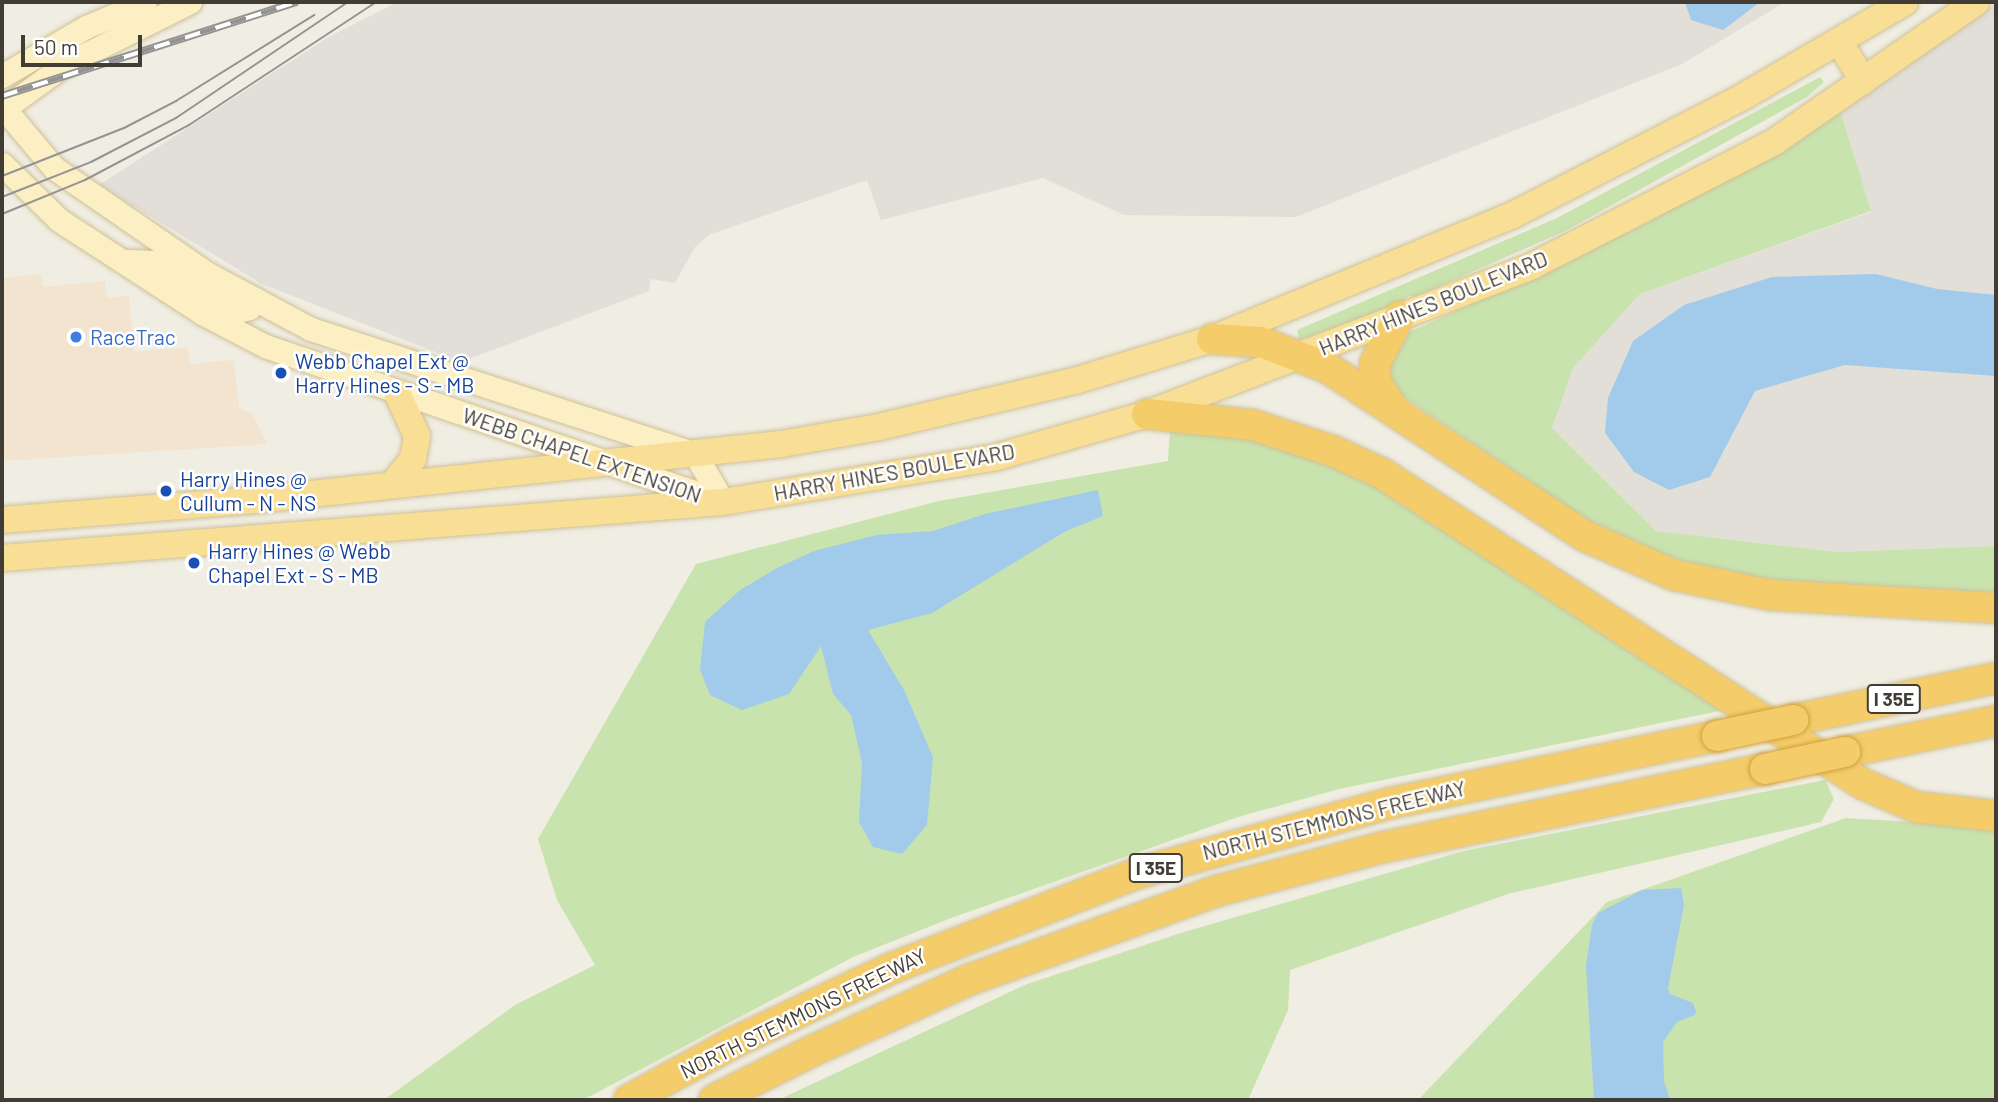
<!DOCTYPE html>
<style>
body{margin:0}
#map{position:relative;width:1998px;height:1102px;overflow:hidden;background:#f0ede3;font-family:Barlow,sans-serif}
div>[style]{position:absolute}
.commercial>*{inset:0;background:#f2e4cf}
.industrial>*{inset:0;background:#e2ded8}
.green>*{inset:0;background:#c9e3ae}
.water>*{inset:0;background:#a2caeb}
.roads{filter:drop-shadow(0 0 2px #cec196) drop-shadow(0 0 2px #cec196)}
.secondary>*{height:23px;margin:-11.5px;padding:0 11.5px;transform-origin:11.5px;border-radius:11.5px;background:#fbefc3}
.primary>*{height:26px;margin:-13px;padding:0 13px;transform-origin:13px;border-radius:13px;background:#f8df95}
.motorway>*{height:30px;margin:-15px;padding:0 15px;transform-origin:15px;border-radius:15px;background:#f4cc6a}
.tram>*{height:2px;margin:-1px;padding:0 1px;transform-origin:1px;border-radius:1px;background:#939393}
.rail>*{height:8px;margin-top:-4px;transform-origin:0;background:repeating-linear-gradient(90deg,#fff 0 16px,#939393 0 32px);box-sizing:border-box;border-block:2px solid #939393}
.bridges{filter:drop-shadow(0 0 2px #d3a13b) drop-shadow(0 0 2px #d3a13b)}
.motorway-bridge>*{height:30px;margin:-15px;padding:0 15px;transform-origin:15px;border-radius:15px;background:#f4cc6a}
.dots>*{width:19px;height:19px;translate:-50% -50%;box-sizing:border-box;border:4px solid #fff;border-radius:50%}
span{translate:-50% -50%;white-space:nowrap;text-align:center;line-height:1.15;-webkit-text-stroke:5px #fff;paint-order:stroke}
.shield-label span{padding:2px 5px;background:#fff;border:2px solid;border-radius:5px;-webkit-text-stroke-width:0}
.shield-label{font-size:19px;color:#423d34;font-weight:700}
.street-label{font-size:21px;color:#423d34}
.shop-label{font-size:21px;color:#366cbe}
.left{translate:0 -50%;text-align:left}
.transit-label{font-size:21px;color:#164399}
.frame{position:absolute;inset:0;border:4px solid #423d34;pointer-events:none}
.scale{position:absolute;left:21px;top:35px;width:121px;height:32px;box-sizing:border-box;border:4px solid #423d34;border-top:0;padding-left:9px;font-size:21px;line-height:24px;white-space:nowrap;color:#423d34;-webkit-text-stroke:5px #fff;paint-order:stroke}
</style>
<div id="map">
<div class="commercial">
<i style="clip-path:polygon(41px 274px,43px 287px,105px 281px,107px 298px,129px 296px,134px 352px,188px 347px,190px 364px,234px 360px,239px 408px,252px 413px,267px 444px,2px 461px,2px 278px)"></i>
</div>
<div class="industrial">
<i style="clip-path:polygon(398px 2px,1785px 2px,1682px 64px,1296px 217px,1124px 215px,1043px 178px,881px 220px,867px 180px,709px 235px,695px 247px,675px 283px,651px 279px,649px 291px,461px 362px,262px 284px,99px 185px,327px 38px)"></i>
<i style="clip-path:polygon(1996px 3px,1996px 546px,1837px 552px,1656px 531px,1552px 428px,1573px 368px,1640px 294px,1871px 212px,1840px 110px)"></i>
</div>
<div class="green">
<i style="clip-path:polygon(1820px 77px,1824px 82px,1807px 97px,1565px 231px,1415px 297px,1409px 296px,1401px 304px,1299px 340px,1297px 330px,1557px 218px)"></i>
<i style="clip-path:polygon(1840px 110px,1871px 211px,1640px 294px,1573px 368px,1552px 428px,1656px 531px,1837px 552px,1996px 546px,1996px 596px,1758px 581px,1666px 560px,1598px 528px,1390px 388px,1386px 355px,1399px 337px,1643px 225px)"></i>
<i style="clip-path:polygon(1170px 430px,1242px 434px,1349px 470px,1661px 672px,1729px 709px,1339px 789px,1238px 817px,951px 918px,853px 957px,583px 1100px,384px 1100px,515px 1005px,595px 965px,557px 900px,538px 839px,696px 564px,939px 501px,1168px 461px)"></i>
<i style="clip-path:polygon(1825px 780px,1834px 799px,1821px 822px,1508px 894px,1290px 970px,1288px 1010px,1248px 1100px,778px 1100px,1027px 984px,1184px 932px,1464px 851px)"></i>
<i style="clip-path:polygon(1846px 818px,1996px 827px,1996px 1100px,1418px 1100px,1607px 902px)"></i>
</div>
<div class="water">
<i style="clip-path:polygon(1685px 2px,1760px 2px,1723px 30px,1691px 20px)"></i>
<i style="clip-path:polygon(1876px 274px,1937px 289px,1996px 295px,1996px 376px,1845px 365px,1755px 391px,1710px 477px,1669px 490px,1634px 472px,1605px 433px,1608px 398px,1633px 341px,1684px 305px,1772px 277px)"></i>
<i style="clip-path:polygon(1098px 490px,1103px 516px,1066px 531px,932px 613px,868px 630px,904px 690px,933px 757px,927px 825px,902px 854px,873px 847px,859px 822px,862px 763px,851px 715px,833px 694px,821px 646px,789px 694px,742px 710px,710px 695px,700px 670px,705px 622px,740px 590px,777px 568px,814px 551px,877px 535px,933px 531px,985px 514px)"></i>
<i style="clip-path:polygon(1681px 888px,1684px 905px,1668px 988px,1670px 994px,1693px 1003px,1696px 1011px,1695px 1015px,1677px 1022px,1663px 1042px,1664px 1081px,1670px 1100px,1594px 1100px,1586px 966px,1592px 925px,1598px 913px,1642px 890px)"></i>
</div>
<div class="roads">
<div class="secondary">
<i style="left:2px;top:76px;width:97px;rotate:-30.3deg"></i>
<i style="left:86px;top:27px;width:64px;rotate:-23deg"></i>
<i style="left:2px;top:106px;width:81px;rotate:50deg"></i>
<i style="left:54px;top:168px;width:185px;rotate:34.6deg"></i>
<i style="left:206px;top:273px;width:119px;rotate:28.1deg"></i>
<i style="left:311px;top:329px;width:404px;rotate:18deg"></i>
<i style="left:695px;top:454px;width:56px;rotate:59.7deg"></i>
<i style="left:2px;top:110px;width:77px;rotate:-36deg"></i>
<i style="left:64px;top:65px;width:141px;rotate:-26.6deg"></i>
<i style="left:2px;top:164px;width:80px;rotate:44.5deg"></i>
<i style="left:59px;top:220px;width:171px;rotate:33deg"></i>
<i style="left:202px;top:313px;width:71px;rotate:27.6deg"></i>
<i style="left:265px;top:346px;width:481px;rotate:18.8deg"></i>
<i style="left:127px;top:261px;width:27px;rotate:2deg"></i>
<i style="left:154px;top:262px;width:97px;rotate:30.3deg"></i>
<i style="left:238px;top:311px;width:11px;rotate:-15deg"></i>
<i style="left:249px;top:308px;width:11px;rotate:-56deg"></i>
</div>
<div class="primary">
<i style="left:1839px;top:41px;width:47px;rotate:59deg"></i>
<i style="left:392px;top:485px;width:33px;rotate:-51deg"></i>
<i style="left:413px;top:459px;width:23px;rotate:-80deg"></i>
<i style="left:417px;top:436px;width:47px;rotate:-114.9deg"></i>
<i style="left:2px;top:520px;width:254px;rotate:-4.5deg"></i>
<i style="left:255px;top:500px;width:529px;rotate:-6.08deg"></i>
<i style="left:781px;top:444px;width:99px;rotate:-9.8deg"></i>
<i style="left:879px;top:427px;width:204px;rotate:-13.3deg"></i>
<i style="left:1078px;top:380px;width:140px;rotate:-17deg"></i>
<i style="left:1212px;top:339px;width:326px;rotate:-22.4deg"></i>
<i style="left:1513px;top:215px;width:262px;rotate:-27.2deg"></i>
<i style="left:1746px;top:95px;width:184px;rotate:-30.3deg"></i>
<i style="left:2px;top:558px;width:723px;rotate:-4.44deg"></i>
<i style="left:723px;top:502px;width:274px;rotate:-9.3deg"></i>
<i style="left:993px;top:458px;width:160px;rotate:-15.9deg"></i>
<i style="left:1147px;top:414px;width:412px;rotate:-21deg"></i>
<i style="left:1532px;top:266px;width:272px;rotate:-27.1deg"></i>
<i style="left:1774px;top:142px;width:246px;rotate:-34.7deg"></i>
</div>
<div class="motorway">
<i style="left:1212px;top:339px;width:49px;rotate:3.5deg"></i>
<i style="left:1261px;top:342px;width:72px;rotate:21.2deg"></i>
<i style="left:1328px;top:368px;width:307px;rotate:33.2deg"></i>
<i style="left:1585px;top:536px;width:97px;rotate:23.7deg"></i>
<i style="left:1674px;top:575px;width:99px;rotate:11.7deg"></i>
<i style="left:1771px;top:595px;width:225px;rotate:3.3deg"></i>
<i style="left:1392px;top:407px;width:30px;rotate:-123deg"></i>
<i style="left:1376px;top:382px;width:19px;rotate:-93deg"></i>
<i style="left:1375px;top:363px;width:53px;rotate:-62deg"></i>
<i style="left:1147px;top:414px;width:107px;rotate:5.9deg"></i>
<i style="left:1253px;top:425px;width:84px;rotate:18deg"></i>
<i style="left:1333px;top:451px;width:55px;rotate:24.7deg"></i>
<i style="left:1383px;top:474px;width:571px;rotate:32.86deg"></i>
<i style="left:1863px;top:784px;width:58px;rotate:23.5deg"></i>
<i style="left:1916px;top:807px;width:81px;rotate:6.4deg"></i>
<i style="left:1793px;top:720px;width:207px;rotate:-11.7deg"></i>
<i style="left:1845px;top:752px;width:154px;rotate:-11.6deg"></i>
<i style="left:629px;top:1100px;width:119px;rotate:-28.7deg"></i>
<i style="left:733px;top:1043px;width:176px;rotate:-25.3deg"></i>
<i style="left:892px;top:968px;width:264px;rotate:-21.1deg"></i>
<i style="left:1138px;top:873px;width:263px;rotate:-15.5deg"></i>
<i style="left:1391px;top:803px;width:333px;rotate:-11.6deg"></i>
<i style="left:714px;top:1100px;width:110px;rotate:-26.6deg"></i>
<i style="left:812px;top:1051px;width:175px;rotate:-24.4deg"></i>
<i style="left:971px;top:979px;width:261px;rotate:-19.7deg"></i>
<i style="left:1217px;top:891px;width:173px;rotate:-14.8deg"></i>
<i style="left:1384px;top:847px;width:389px;rotate:-11.6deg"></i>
</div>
</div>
<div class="tram">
<i style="left:2px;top:176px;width:131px;rotate:-21.5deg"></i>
<i style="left:124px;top:128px;width:59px;rotate:-27.4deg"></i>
<i style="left:176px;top:101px;width:163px;rotate:-31.9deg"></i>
<i style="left:2px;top:197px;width:96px;rotate:-21.5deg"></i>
<i style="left:91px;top:162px;width:96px;rotate:-27.4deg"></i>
<i style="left:176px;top:118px;width:207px;rotate:-34deg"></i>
<i style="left:2px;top:214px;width:90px;rotate:-22.3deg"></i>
<i style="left:85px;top:180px;width:118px;rotate:-27.9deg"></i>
<i style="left:189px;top:125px;width:224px;rotate:-33.3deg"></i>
</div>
<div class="rail">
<i style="left:2px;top:96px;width:310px;rotate:-17.7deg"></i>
</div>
<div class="bridges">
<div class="motorway-bridge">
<i style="left:1717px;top:736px;width:78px;rotate:-11.9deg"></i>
<i style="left:1765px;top:769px;width:82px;rotate:-12deg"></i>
</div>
</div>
<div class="dots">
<i style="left:76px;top:337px;background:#3f7fe0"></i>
<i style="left:281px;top:373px;background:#1a4fb4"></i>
<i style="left:166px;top:491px;background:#1a4fb4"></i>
<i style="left:194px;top:563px;background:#1a4fb4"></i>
</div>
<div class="shield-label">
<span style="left:1894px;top:699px">I 35E</span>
<span style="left:1156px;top:868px">I 35E</span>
</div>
<div class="street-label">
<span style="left:1433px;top:303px;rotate:-22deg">HARRY HINES BOULEVARD</span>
<span style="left:582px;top:455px;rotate:19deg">WEBB CHAPEL EXTENSION</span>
<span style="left:894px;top:472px;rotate:-10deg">HARRY HINES BOULEVARD</span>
<span style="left:1334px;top:820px;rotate:-14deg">NORTH STEMMONS FREEWAY</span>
<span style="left:803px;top:1013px;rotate:-26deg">NORTH STEMMONS FREEWAY</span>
</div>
<div class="shop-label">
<span class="left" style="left:90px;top:337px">RaceTrac</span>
</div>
<div class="transit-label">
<span class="left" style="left:295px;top:373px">Webb Chapel Ext @<br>Harry Hines - S - MB</span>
<span class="left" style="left:180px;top:491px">Harry Hines @<br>Cullum - N - NS</span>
<span class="left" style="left:208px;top:563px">Harry Hines @ Webb<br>Chapel Ext - S - MB</span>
</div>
<div class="frame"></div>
<div class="scale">50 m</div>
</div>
